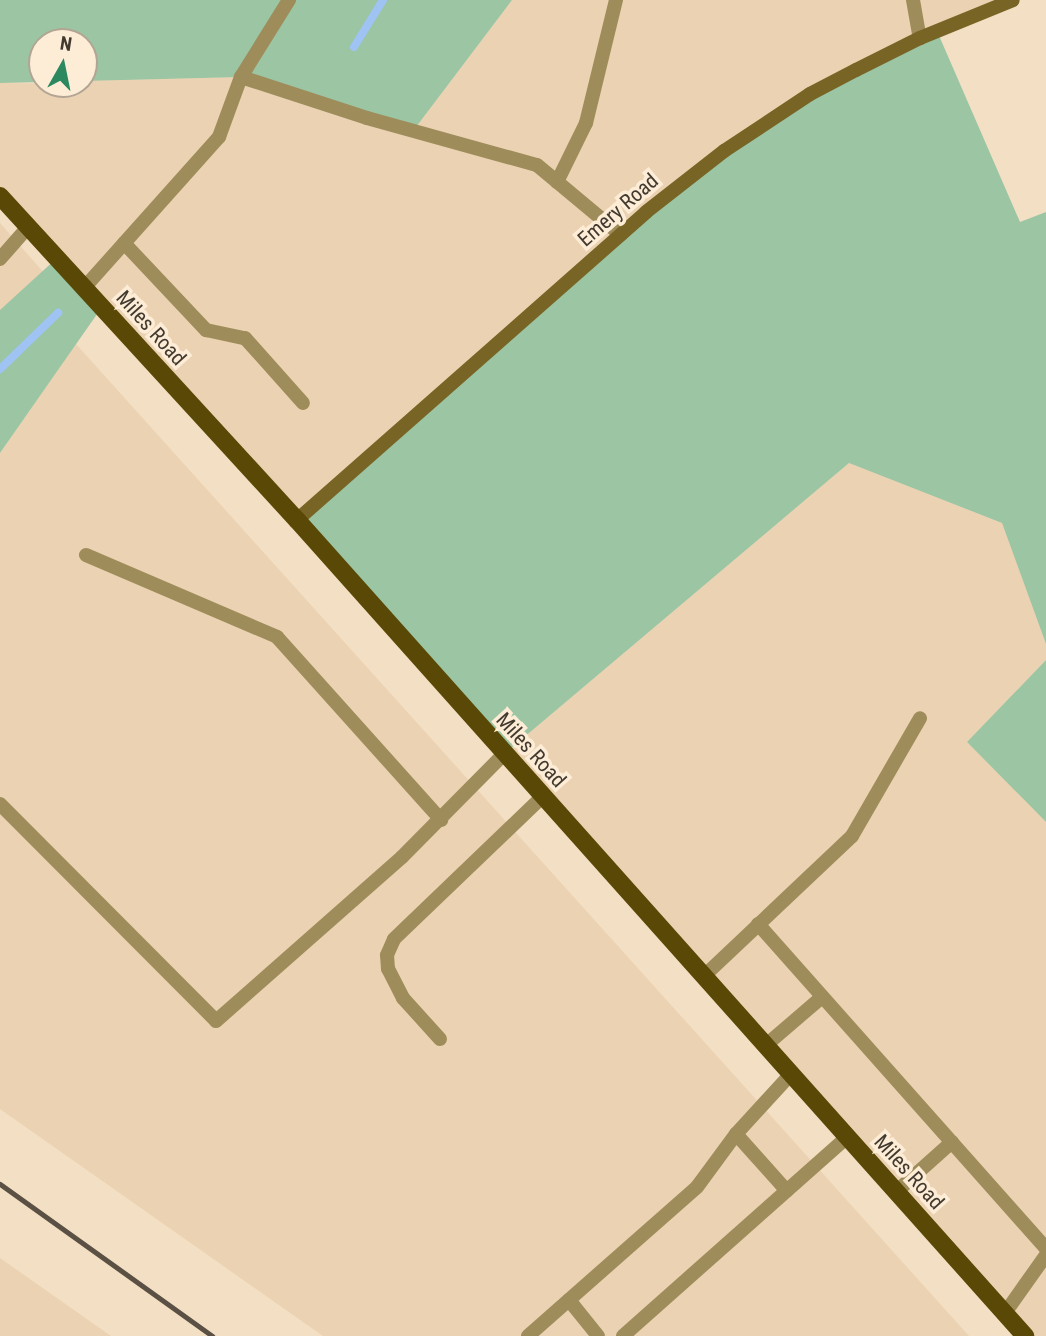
<!DOCTYPE html>
<style>
body{margin:0}
#map{position:relative;width:1046px;height:1336px;overflow:hidden;background:#f3dfc4;font-family:"Roboto Condensed",sans-serif}
div>[style]{position:absolute}
.built>*{inset:0;background:#ebd2b2}
.green>*{inset:0;background:#9bc5a3}
.stream>*{height:8px;margin:-4px;padding:0 4px;transform-origin:4px;border-radius:4px;background:#9fc4f4}
.lane>*{height:14px;margin:-7px;padding:0 7px;transform-origin:7px;border-radius:7px;background:#9e8d5b}
.secondary>*{height:14px;margin:-7px;padding:0 7px;transform-origin:7px;border-radius:7px;background:#786424}
.primary>*{height:18px;margin:-9px;padding:0 9px;transform-origin:9px;border-radius:9px;background:#5a4806}
.rail>*{height:5px;margin:-2.5px;padding:0 2.5px;transform-origin:2.5px;border-radius:2.5px;background:#5a5043}
span{translate:-50% -50%;white-space:nowrap;text-align:center;line-height:1.15;-webkit-text-stroke:7px #fdedd7;paint-order:stroke}
.street-label{font-size:21px;color:#423a2f}
.north{position:absolute;left:28px;top:28px;width:70px;height:70px;box-sizing:border-box;background:#fdedd7;border:2px solid #b2a594;border-radius:50%;rotate:9deg;font-size:19px;font-weight:700;line-height:28px;text-align:center;color:#423a2f}
.north::after{content:'';display:block;margin:auto;width:24px;height:32px;background:#2c895f;clip-path:polygon(50% 0,100% 100%,50% 72%,0 100%)}
</style>
<div id="map">
<div class="built">
<i style="clip-path:polygon(512px 0,1013px 0,937px 31px,297px 520px,0 196px,0 83px,84px 84px,84px 81px,241px 77px,413px 131px)"></i>
<i style="clip-path:polygon(0 223px,46px 275px,0 316px)"></i>
<i style="clip-path:polygon(76px 344px,969px 1336px,323px 1336px,0 1109px,0 453px)"></i>
<i style="clip-path:polygon(849px 463px,1002px 523px,1046px 644px,1046px 660px,967px 742px,1046px 822px,1046px 1336px,1025px 1336px,504px 754px)"></i>
<i style="clip-path:polygon(0 1258px,111px 1336px,0 1336px)"></i>
</div>
<div class="green">
<i style="clip-path:polygon(0 0,512px 0,413px 131px,241px 77px,84px 81px,84px 42px,42px 42px,42px 82px,0 83px)"></i>
<i style="clip-path:polygon(937px 31px,1020px 222px,1046px 212px,1046px 644px,1002px 523px,849px 463px,504px 754px,297px 520px,646px 212px,769px 120px)"></i>
<i style="clip-path:polygon(57px 258px,102px 307px,0 453px,0 310px)"></i>
<i style="clip-path:polygon(1046px 660px,1046px 822px,967px 742px)"></i>
</div>
<div class="stream">
<i style="left:354px;top:47px;width:55px;rotate:-58.3deg"></i>
<i style="left:0;top:369px;width:81px;rotate:-44deg"></i>
</div>
<div class="lane">
<i style="left:913px;top:0;width:39px;rotate:80deg"></i>
<i style="left:241px;top:77px;width:133px;rotate:18deg"></i>
<i style="left:367px;top:118px;width:176px;rotate:15.5deg"></i>
<i style="left:537px;top:165px;width:109px;rotate:39.8deg"></i>
<i style="left:557px;top:182px;width:66px;rotate:-63.8deg"></i>
<i style="left:586px;top:123px;width:127px;rotate:-76.3deg"></i>
<i style="left:124px;top:243px;width:120px;rotate:46.7deg"></i>
<i style="left:206px;top:330px;width:40px;rotate:12deg"></i>
<i style="left:245px;top:338px;width:87px;rotate:48.3deg"></i>
<i style="left:0;top:259px;width:43px;rotate:-48.8deg"></i>
<i style="left:84px;top:288px;width:203px;rotate:-48.2deg"></i>
<i style="left:219px;top:137px;width:64px;rotate:-69.9deg"></i>
<i style="left:241px;top:77px;width:91px;rotate:-58.1deg"></i>
<i style="left:86px;top:555px;width:208px;rotate:23.2deg"></i>
<i style="left:277px;top:637px;width:246px;rotate:48.1deg"></i>
<i style="left:0;top:804px;width:306px;rotate:45.1deg"></i>
<i style="left:216px;top:1021px;width:248px;rotate:-41.4deg"></i>
<i style="left:402px;top:857px;width:145px;rotate:-45.3deg"></i>
<i style="left:758px;top:924px;width:433px;rotate:48.4deg"></i>
<i style="left:703px;top:977px;width:205px;rotate:-43.4deg"></i>
<i style="left:852px;top:836px;width:136px;rotate:-60deg"></i>
<i style="left:440px;top:1039px;width:55px;rotate:-132.1deg"></i>
<i style="left:403px;top:998px;width:33px;rotate:-117deg"></i>
<i style="left:388px;top:969px;width:14px;rotate:-94deg"></i>
<i style="left:387px;top:955px;width:17px;rotate:-66deg"></i>
<i style="left:394px;top:939px;width:205px;rotate:-43.8deg"></i>
<i style="left:765px;top:1046px;width:75px;rotate:-40.7deg"></i>
<i style="left:736px;top:1134px;width:76px;rotate:48.2deg"></i>
<i style="left:896px;top:1192px;width:75px;rotate:-41.8deg"></i>
<i style="left:569px;top:1300px;width:46px;rotate:51.1deg"></i>
<i style="left:1005px;top:1313px;width:71px;rotate:-54.7deg"></i>
<i style="left:528px;top:1336px;width:225px;rotate:-41.4deg"></i>
<i style="left:697px;top:1187px;width:66px;rotate:-53.7deg"></i>
<i style="left:736px;top:1134px;width:80px;rotate:-47.5deg"></i>
<i style="left:623px;top:1336px;width:298px;rotate:-41.6deg"></i>
</div>
<div class="secondary">
<i style="left:297px;top:520px;width:465px;rotate:-41.4deg"></i>
<i style="left:646px;top:212px;width:99px;rotate:-38deg"></i>
<i style="left:724px;top:151px;width:103px;rotate:-33.5deg"></i>
<i style="left:810px;top:94px;width:52px;rotate:-27.6deg"></i>
<i style="left:856px;top:70px;width:72px;rotate:-26.6deg"></i>
<i style="left:920px;top:38px;width:100px;rotate:-22.2deg"></i>
</div>
<div class="primary">
<i style="left:0;top:196px;width:440px;rotate:47.5deg"></i>
<i style="left:297px;top:520px;width:1094px;rotate:48.26deg"></i>
</div>
<div class="rail">
<i style="left:0;top:1184px;width:261px;rotate:35.6deg"></i>
</div>
<div class="street-label">
<span style="left:618px;top:210px;rotate:-41deg">Emery Road</span>
<span style="left:151px;top:328px;rotate:48deg">Miles Road</span>
<span style="left:531px;top:750px;rotate:48deg">Miles Road</span>
<span style="left:909px;top:1172px;rotate:48deg">Miles Road</span>
</div>
<div class="north">N</div>
</div>
